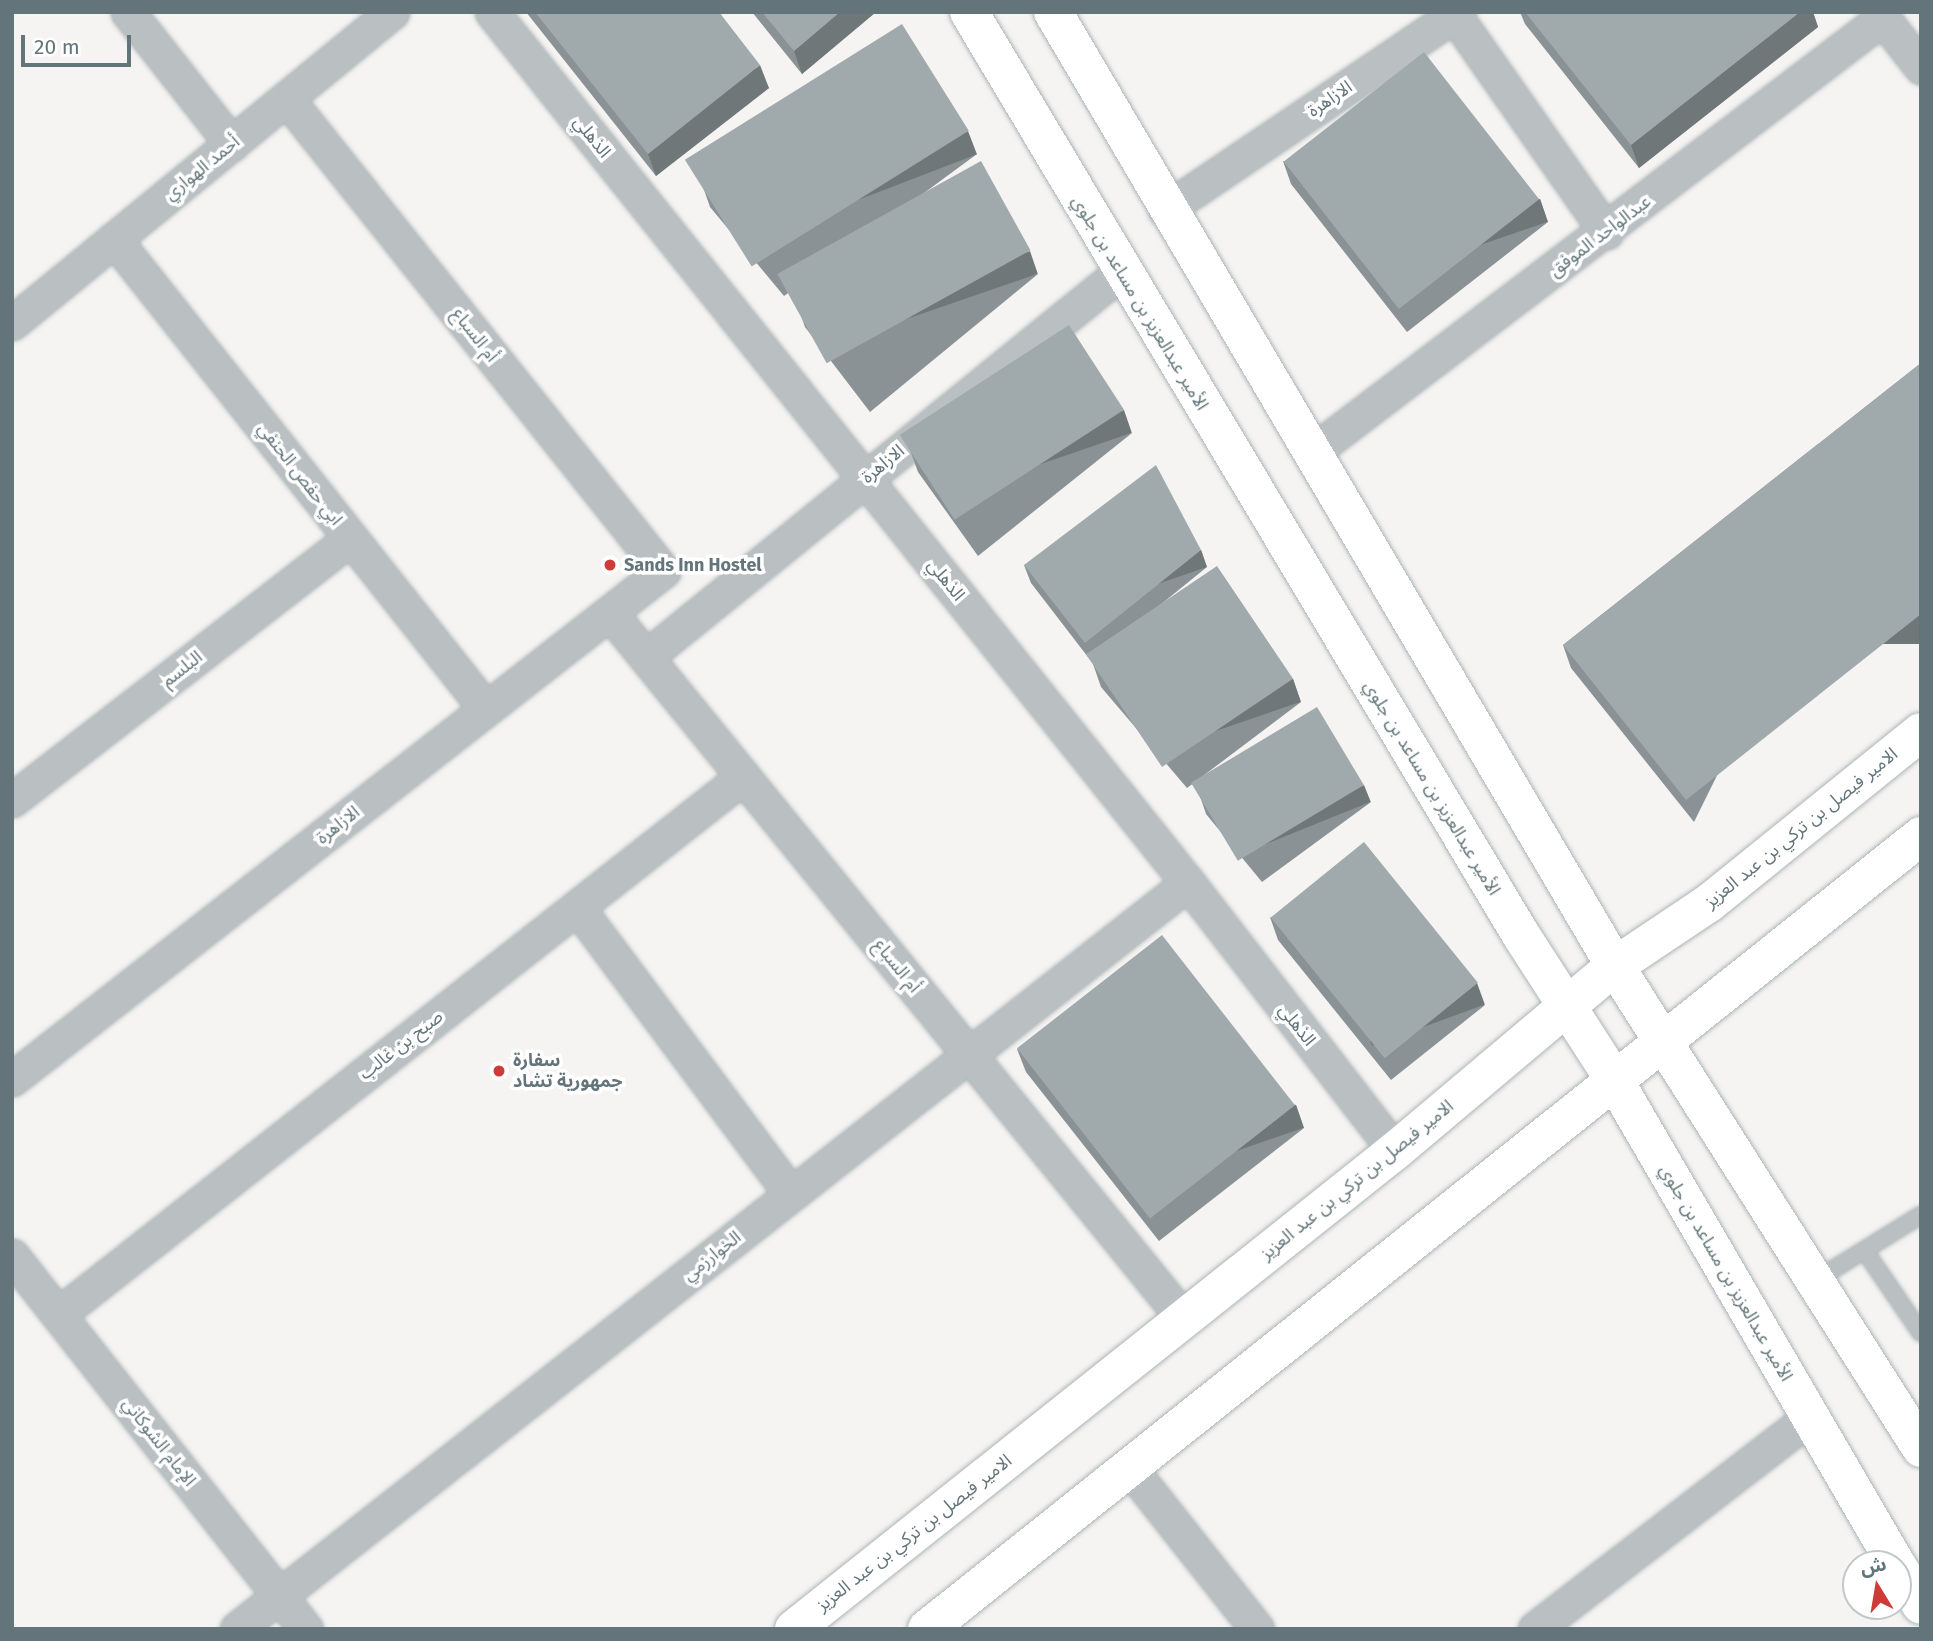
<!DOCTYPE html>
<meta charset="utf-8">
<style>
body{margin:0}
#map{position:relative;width:1933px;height:1641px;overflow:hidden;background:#f5f4f2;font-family:"Fira Sans","Noto Sans Arabic",sans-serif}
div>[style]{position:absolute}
.roads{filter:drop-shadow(0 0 2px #adb4b7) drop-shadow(0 0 2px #adb4b7)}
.service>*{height:16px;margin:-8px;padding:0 8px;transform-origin:8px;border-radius:8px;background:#bac0c2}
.minor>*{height:33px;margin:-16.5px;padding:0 16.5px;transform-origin:16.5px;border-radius:16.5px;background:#bac0c2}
.secondary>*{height:38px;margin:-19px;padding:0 19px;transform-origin:19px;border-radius:19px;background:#fff}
.primary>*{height:38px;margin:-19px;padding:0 19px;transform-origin:19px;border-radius:19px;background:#fff}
.wall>*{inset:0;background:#8a9295}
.shaded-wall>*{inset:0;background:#707779;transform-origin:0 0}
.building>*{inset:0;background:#a0aaad;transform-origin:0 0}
.dots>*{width:19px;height:19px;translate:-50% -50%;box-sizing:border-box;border:4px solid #fff;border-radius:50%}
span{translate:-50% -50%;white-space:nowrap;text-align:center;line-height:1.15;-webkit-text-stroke:7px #fff;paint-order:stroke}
.street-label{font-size:18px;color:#63757a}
.poi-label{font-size:18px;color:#63757a;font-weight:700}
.left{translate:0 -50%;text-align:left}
.frame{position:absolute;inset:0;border:14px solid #63757a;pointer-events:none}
.north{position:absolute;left:1842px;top:1550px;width:70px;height:70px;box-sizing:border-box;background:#fff;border:2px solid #c1c8ca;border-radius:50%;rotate:349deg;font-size:19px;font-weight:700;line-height:28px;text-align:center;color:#63757a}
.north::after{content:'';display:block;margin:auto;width:24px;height:32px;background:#cf3c38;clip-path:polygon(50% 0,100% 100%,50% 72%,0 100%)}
.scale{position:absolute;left:21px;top:35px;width:110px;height:32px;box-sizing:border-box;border:4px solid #63757a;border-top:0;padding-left:9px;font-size:21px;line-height:24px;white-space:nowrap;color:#63757a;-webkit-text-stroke:5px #fff;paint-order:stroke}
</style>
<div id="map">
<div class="roads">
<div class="service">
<i style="left:1865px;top:1251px;width:99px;rotate:55.7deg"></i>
<i style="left:1816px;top:1280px;width:123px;rotate:-31.8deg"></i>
</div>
<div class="minor">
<i style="left:128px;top:12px;width:168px;rotate:51.8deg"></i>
<i style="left:492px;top:12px;width:1115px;rotate:51.37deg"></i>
<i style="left:1188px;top:883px;width:339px;rotate:52.3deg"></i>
<i style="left:1878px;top:12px;width:70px;rotate:52deg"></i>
<i style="left:1455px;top:16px;width:264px;rotate:55deg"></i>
<i style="left:1165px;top:210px;width:354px;rotate:-34deg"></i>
<i style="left:114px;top:239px;width:599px;rotate:51.64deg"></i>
<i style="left:12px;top:323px;width:491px;rotate:-39.3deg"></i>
<i style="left:1315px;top:450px;width:714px;rotate:-37.26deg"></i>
<i style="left:610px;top:613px;width:910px;rotate:50.89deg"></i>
<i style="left:646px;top:657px;width:611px;rotate:-39.03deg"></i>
<i style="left:12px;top:800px;width:428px;rotate:-37.7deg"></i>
<i style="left:577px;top:907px;width:358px;rotate:53.3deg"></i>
<i style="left:12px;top:1079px;width:826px;rotate:-37.97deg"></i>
<i style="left:663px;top:571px;width:603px;rotate:-128.54deg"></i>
<i style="left:12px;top:1256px;width:475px;rotate:51.8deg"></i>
<i style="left:59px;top:1314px;width:870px;rotate:-38.14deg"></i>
<i style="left:1129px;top:1467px;width:206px;rotate:51.7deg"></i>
<i style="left:237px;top:1629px;width:1209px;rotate:-38.11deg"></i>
<i style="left:1535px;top:1629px;width:346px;rotate:-37.6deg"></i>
</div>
<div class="secondary">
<i style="left:794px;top:1629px;width:768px;rotate:-38.5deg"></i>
<i style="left:1395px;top:1151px;width:287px;rotate:-40.1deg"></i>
<i style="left:1615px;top:966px;width:113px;rotate:-33.8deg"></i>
<i style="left:1709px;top:903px;width:272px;rotate:-38.9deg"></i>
<i style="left:927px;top:1629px;width:1272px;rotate:-38.58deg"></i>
</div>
<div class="primary">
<i style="left:969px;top:12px;width:1075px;rotate:59.12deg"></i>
<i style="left:1521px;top:935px;width:170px;rotate:57.2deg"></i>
<i style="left:1613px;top:1078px;width:562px;rotate:59.79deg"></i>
<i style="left:1053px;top:12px;width:1107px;rotate:59.5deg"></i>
<i style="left:1615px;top:966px;width:571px;rotate:57.59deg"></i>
<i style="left:1898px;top:1567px;width:44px;rotate:58.8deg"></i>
</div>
</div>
<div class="wall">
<i style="clip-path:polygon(526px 12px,719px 12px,769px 88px,656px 176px)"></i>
<i style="clip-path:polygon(752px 12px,876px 12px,802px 74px)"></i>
<i style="clip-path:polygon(1520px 12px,1813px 12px,1818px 27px,1639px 168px,1525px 24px)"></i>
<i style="clip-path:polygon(977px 154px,784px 296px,710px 207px,702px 184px)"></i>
<i style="clip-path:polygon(1283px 161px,1540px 199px,1548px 222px,1407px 332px,1291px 184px)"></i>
<i style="clip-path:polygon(1038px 274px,870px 412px,805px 327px,797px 304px)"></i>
<i style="clip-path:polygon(1921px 363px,1694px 822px,1571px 668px,1563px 645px)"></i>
<i style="clip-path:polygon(1132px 433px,978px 556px,918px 472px,910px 450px)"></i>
<i style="clip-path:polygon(1201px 550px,1207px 567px,1091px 661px,1031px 583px,1024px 565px)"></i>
<i style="clip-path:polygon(1093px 664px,1293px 679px,1301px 702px,1187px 788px,1101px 687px)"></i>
<i style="clip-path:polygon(1200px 796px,1371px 802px,1262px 882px,1206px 814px)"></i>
<i style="clip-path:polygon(1270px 917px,1485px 1005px,1391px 1080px,1278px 940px)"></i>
<i style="clip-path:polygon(1017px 1049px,1296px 1105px,1304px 1128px,1159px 1241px,1026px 1072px)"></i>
</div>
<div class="shaded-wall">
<i style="clip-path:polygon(840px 12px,876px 12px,802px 74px,794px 51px)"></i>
<i style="clip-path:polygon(1800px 12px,1813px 12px,1818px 27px,1639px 168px,1631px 145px)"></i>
<i style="clip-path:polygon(760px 65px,769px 88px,656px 176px,648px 154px)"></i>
<i style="left:968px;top:131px;width:25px;height:239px;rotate:69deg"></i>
<i style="left:1540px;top:199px;width:24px;height:180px;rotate:71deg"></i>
<i style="left:1030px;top:251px;width:24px;height:218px;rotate:71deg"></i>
<i style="left:1124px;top:410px;width:24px;height:197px;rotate:71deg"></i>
<i style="left:1201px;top:550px;width:18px;height:149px;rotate:71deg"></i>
<i style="left:1921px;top:614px;width:30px;height:300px;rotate:90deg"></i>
<i style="left:1293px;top:679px;width:24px;height:143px;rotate:71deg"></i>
<i style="left:1364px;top:785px;width:18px;height:135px;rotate:68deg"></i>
<i style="left:1477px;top:983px;width:23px;height:120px;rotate:70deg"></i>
<i style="left:1296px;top:1105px;width:24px;height:184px;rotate:71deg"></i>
</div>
<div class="building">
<i style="clip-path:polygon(535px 12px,719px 12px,760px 65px,648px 154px)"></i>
<i style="clip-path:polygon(762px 12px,840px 12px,794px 51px)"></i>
<i style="clip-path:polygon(1525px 12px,1800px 12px,1631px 145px)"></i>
<i style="left:902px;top:24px;width:126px;height:256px;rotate:58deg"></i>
<i style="left:1424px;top:52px;width:187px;height:178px;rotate:52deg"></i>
<i style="left:981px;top:161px;width:102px;height:233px;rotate:61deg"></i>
<i style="left:1069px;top:325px;width:101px;height:202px;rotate:57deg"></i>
<i style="clip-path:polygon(1921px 363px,1921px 614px,1686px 800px,1563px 645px)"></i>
<i style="clip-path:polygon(1156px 465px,1201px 550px,1085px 643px,1024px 565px)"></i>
<i style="left:1217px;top:566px;width:136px;height:158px;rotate:56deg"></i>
<i style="left:1317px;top:707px;width:91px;height:147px;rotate:59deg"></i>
<i style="left:1364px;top:842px;width:181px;height:120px;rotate:51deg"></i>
<i style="left:1162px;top:935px;width:216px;height:184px;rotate:52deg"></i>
</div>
<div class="dots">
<i style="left:610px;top:565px;background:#cf3c38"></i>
<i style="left:499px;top:1071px;background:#cf3c38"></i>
</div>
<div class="street-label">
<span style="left:1330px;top:99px;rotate:-34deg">الازاهرة</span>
<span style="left:592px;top:137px;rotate:51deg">الذهلي</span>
<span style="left:202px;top:168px;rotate:-39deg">أحمد الهواري</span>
<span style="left:1600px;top:236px;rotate:-37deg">عبدالواحد الموفق</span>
<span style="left:1140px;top:303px;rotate:59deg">الأمير عبدالعزيز بن مساعد بن جلوي</span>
<span style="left:475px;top:335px;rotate:52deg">أم السباع</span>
<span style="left:883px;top:464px;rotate:-39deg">الازاهرة</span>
<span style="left:300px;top:474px;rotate:52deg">ابي حفص الحنفي</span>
<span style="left:946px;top:580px;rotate:51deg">الذهلي</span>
<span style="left:182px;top:669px;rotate:-38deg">البلسم</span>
<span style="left:1432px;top:788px;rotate:59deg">الأمير عبدالعزيز بن مساعد بن جلوي</span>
<span style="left:338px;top:825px;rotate:-38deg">الازاهرة</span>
<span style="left:1801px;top:828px;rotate:-39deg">الامير فيصل بن تركي بن عبد العزيز</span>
<span style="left:897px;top:966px;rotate:51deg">أم السباع</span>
<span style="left:1297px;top:1025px;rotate:52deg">الذهلي</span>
<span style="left:401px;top:1045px;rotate:-38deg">صبح بن غالب</span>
<span style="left:1357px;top:1180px;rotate:-39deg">الامير فيصل بن تركي بن عبد العزيز</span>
<span style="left:712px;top:1256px;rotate:-38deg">الخوارزمي</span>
<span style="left:1726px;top:1273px;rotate:60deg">الأمير عبدالعزيز بن مساعد بن جلوي</span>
<span style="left:159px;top:1442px;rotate:52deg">الإمام الشوكاني</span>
<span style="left:914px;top:1533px;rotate:-38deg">الامير فيصل بن تركي بن عبد العزيز</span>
</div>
<div class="poi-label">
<span class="left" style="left:624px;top:565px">Sands Inn Hostel</span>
<span class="left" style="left:513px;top:1071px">سفارة<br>جمهورية تشاد</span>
</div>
<div class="frame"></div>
<div class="north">ش</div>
<div class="scale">20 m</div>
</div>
